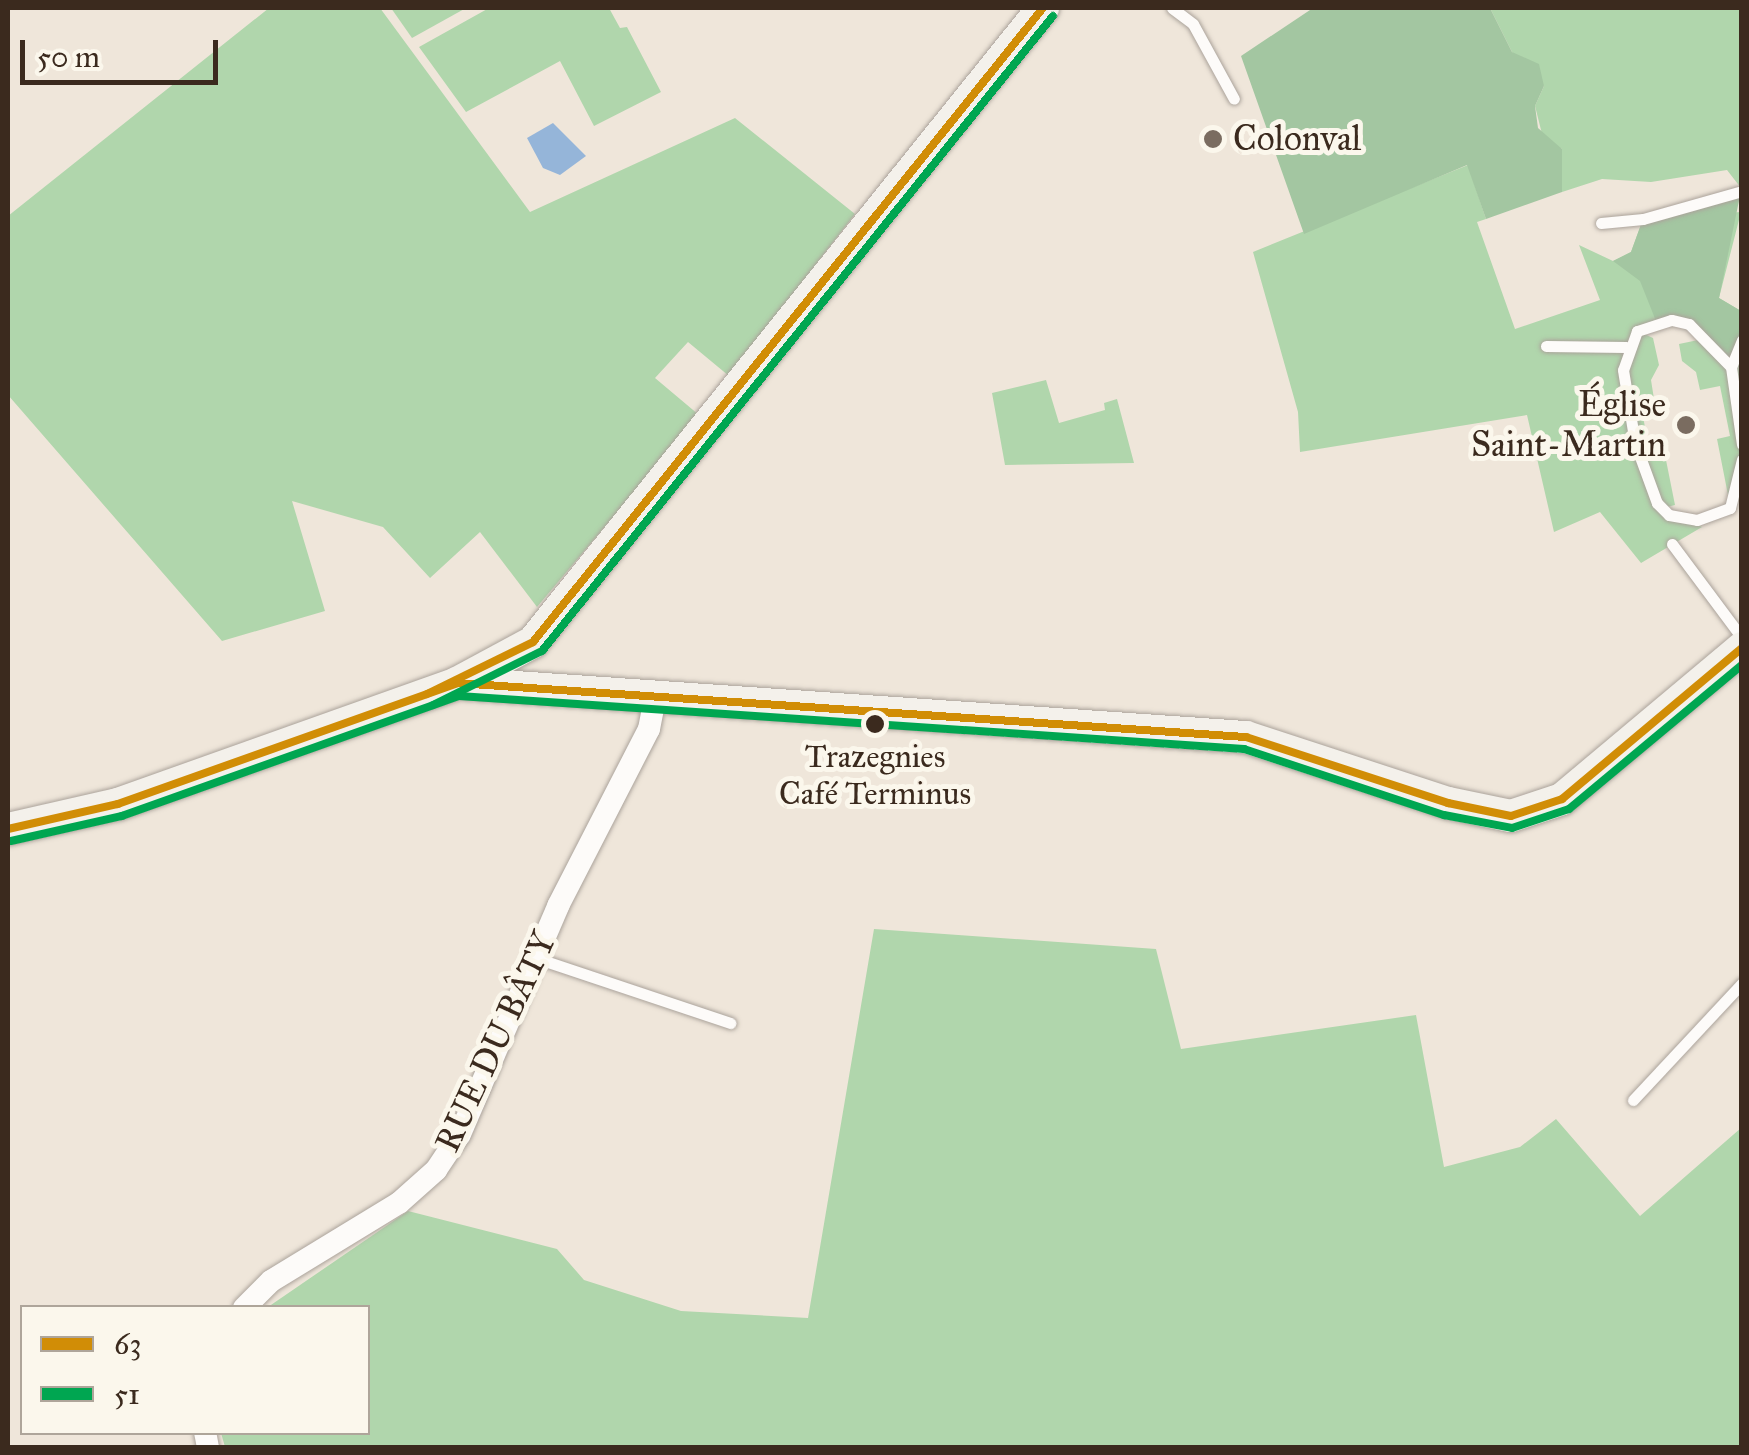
<!DOCTYPE html>
<meta charset="utf-8">
<style>
body{margin:0}
#map{position:relative;width:1749px;height:1455px;overflow:hidden;background:#efe6da;font-family:"IM FELL Great Primer",serif}
div>[style]{position:absolute}
.green>*{inset:0;background:#b0d6ac}
.forest>*{inset:0;background:#a3c6a1}
.water>*{inset:0;background:#95b5d9}
.roads{filter:drop-shadow(0 0 2px #aba39b) drop-shadow(0 0 2px #aba39b)}
.lane>*{height:11px;margin:-5.5px;padding:0 5.5px;transform-origin:5.5px;border-radius:5.5px;background:#fdfbf9}
.street>*{height:22px;margin:-11px;padding:0 11px;transform-origin:11px;border-radius:11px;background:#fdfbf9}
.secondary>*{height:32px;margin:-16px;padding:0 16px;transform-origin:16px;border-radius:16px;background:#f4f1eb}
.bus-1>*{height:8px;margin:-4px;padding:0 4px;transform-origin:4px;border-radius:4px;background:#d18d06}
.bus-2>*{height:8px;margin:-4px;padding:0 4px;transform-origin:4px;border-radius:4px;background:#00a651}
.dots>*{width:28px;height:28px;translate:-50% -50%;box-sizing:border-box;border:5px solid #fbf7ec;border-radius:50%}
span{translate:-50% -50%;white-space:nowrap;text-align:center;line-height:1.15;-webkit-text-stroke:10px #fbf7ec;paint-order:stroke}
.bus-label{font-size:32px;color:#3b2a1e}
.poi-label{font-size:35px;color:#3b2a1e}
.left{translate:0 -50%;text-align:left}
.right{translate:-100% -50%;text-align:right}
.street-label{font-size:35px;color:#3b2a1e}
.frame{position:absolute;inset:0;border:10px solid #3b2a1e;pointer-events:none}
.legend{position:absolute;left:20px;top:1305px;width:350px;height:130px;box-sizing:border-box;background:#fbf7ec;border:2px solid #aea59a;margin:0;padding:12px 18px;list-style:none;font-size:30px;color:#3b2a1e}
.legend li{display:flex;align-items:center;gap:20px;height:50px}
.legend b{width:50px;border:2px solid #aea59a}
.scale{position:absolute;left:20px;top:40px;width:198px;height:45px;box-sizing:border-box;border:5px solid #3b2a1e;border-top:0;padding-left:12px;font-size:30px;line-height:35px;white-space:nowrap;color:#3b2a1e;-webkit-text-stroke:8px #fbf7ec;paint-order:stroke}
</style>
<div id="map">
<div class="green">
<i style="clip-path:polygon(269px 8px,380px 8px,530px 212px,735px 118px,855px 214px,729px 376px,688px 342px,655px 378px,699px 415px,537px 607px,480px 532px,430px 578px,383px 527px,292px 501px,325px 611px,222px 641px,8px 395px,8px 216px)"></i>
<i style="clip-path:polygon(391px 8px,466px 8px,412px 38px)"></i>
<i style="clip-path:polygon(489px 8px,609px 8px,620px 28px,627px 27px,661px 92px,594px 126px,560px 61px,466px 112px,419px 47px)"></i>
<i style="clip-path:polygon(1741px 8px,1741px 188px,1727px 170px,1651px 182px,1602px 179px,1562px 192px,1562px 149px,1543px 138px,1535px 106px,1544px 86px,1512px 52px,1490px 8px)"></i>
<i style="clip-path:polygon(1468px 165px,1486px 219px,1477px 222px,1515px 329px,1600px 300px,1579px 245px,1613px 261px,1631px 252px,1643px 219px,1741px 212px,1719px 298px,1741px 311px,1741px 486px,1728px 495px,1717px 439px,1730px 436px,1720px 386px,1700px 390px,1696px 372px,1682px 361px,1679px 344px,1703px 339px,1671px 320px,1638px 331px,1653px 338px,1659px 365px,1651px 380px,1654px 399px,1640px 402px,1650px 452px,1664px 450px,1675px 505px,1663px 508px,1702px 527px,1641px 563px,1600px 512px,1554px 532px,1527px 415px,1300px 452px,1298px 412px,1253px 252px)"></i>
<i style="clip-path:polygon(1046px 380px,1059px 423px,1105px 410px,1104px 403px,1117px 399px,1134px 463px,1005px 465px,992px 393px)"></i>
<i style="clip-path:polygon(874px 929px,1156px 949px,1181px 1049px,1416px 1015px,1444px 1167px,1520px 1147px,1556px 1119px,1640px 1216px,1741px 1128px,1741px 1447px,225px 1447px,221px 1433px,368px 1432px,368px 1308px,268px 1307px,408px 1211px,557px 1249px,584px 1280px,681px 1311px,808px 1318px)"></i>
</div>
<div class="forest">
<i style="clip-path:polygon(1313px 8px,1490px 8px,1512px 52px,1539px 64px,1544px 86px,1535px 106px,1538px 128px,1562px 149px,1562px 192px,1486px 219px,1467px 165px,1304px 234px,1241px 56px)"></i>
<i style="clip-path:polygon(1741px 191px,1719px 298px,1741px 311px,1741px 340px,1731px 367px,1689px 324px,1656px 321px,1640px 281px,1613px 261px,1631px 252px,1643px 219px)"></i>
</div>
<div class="water">
<i style="clip-path:polygon(553px 123px,586px 156px,560px 175px,543px 168px,527px 138px)"></i>
</div>
<div class="roads">
<div class="lane">
<i style="left:1172px;top:8px;width:26px;rotate:37deg"></i>
<i style="left:1193px;top:24px;width:85px;rotate:61.3deg"></i>
<i style="left:1601px;top:223px;width:42px;rotate:-5.4deg"></i>
<i style="left:1643px;top:219px;width:103px;rotate:-15.8deg"></i>
<i style="left:1742px;top:340px;width:29px;rotate:112deg"></i>
<i style="left:1731px;top:367px;width:78px;rotate:81.9deg"></i>
<i style="left:1546px;top:346px;width:80px;rotate:0.7deg"></i>
<i style="left:1731px;top:367px;width:60px;rotate:-134.3deg"></i>
<i style="left:1689px;top:324px;width:18px;rotate:-167deg"></i>
<i style="left:1671px;top:320px;width:36px;rotate:162deg"></i>
<i style="left:1637px;top:331px;width:41px;rotate:109.7deg"></i>
<i style="left:1623px;top:370px;width:74px;rotate:80.7deg"></i>
<i style="left:1635px;top:443px;width:64px;rotate:69.9deg"></i>
<i style="left:1657px;top:503px;width:17px;rotate:45deg"></i>
<i style="left:1669px;top:515px;width:28px;rotate:10deg"></i>
<i style="left:1697px;top:520px;width:35px;rotate:-20deg"></i>
<i style="left:1730px;top:508px;width:50px;rotate:-76.2deg"></i>
<i style="left:1672px;top:544px;width:117px;rotate:53.3deg"></i>
<i style="left:536px;top:958px;width:205px;rotate:18.5deg"></i>
<i style="left:1633px;top:1100px;width:160px;rotate:-47deg"></i>
</div>
<div class="street">
<i style="left:244px;top:1308px;width:38px;rotate:-45deg"></i>
<i style="left:271px;top:1281px;width:150px;rotate:-31.4deg"></i>
<i style="left:399px;top:1203px;width:50px;rotate:-41.7deg"></i>
<i style="left:436px;top:1170px;width:43px;rotate:-56.3deg"></i>
<i style="left:460px;top:1134px;width:248px;rotate:-66.7deg"></i>
<i style="left:558px;top:906px;width:199px;rotate:-62.8deg"></i>
<i style="left:649px;top:729px;width:31px;rotate:-79deg"></i>
<i style="left:205px;top:1432px;width:16px;rotate:79deg"></i>
</div>
<div class="secondary">
<i style="left:457px;top:683px;width:791px;rotate:3.92deg"></i>
<i style="left:1246px;top:737px;width:213px;rotate:18.1deg"></i>
<i style="left:1448px;top:803px;width:64px;rotate:11.7deg"></i>
<i style="left:1511px;top:816px;width:54px;rotate:-18.4deg"></i>
<i style="left:1562px;top:799px;width:235px;rotate:-40deg"></i>
<i style="left:8px;top:829px;width:113px;rotate:-12.8deg"></i>
<i style="left:118px;top:804px;width:360px;rotate:-19.6deg"></i>
<i style="left:457px;top:683px;width:86px;rotate:-28.3deg"></i>
<i style="left:533px;top:642px;width:814px;rotate:-51.19deg"></i>
</div>
</div>
<div class="bus-1">
<i style="left:427px;top:694px;width:118px;rotate:-26.1deg"></i>
<i style="left:533px;top:642px;width:814px;rotate:-51.19deg"></i>
<i style="left:8px;top:829px;width:113px;rotate:-12.8deg"></i>
<i style="left:118px;top:804px;width:360px;rotate:-19.6deg"></i>
<i style="left:457px;top:683px;width:791px;rotate:3.92deg"></i>
<i style="left:1246px;top:737px;width:213px;rotate:18.1deg"></i>
<i style="left:1448px;top:803px;width:64px;rotate:11.7deg"></i>
<i style="left:1511px;top:816px;width:54px;rotate:-18.4deg"></i>
<i style="left:1562px;top:799px;width:235px;rotate:-40deg"></i>
</div>
<div class="bus-2">
<i style="left:433px;top:705px;width:122px;rotate:-26.4deg"></i>
<i style="left:542px;top:651px;width:815px;rotate:-51.18deg"></i>
<i style="left:11px;top:841px;width:114px;rotate:-12.7deg"></i>
<i style="left:122px;top:816px;width:358px;rotate:-19.6deg"></i>
<i style="left:459px;top:696px;width:787px;rotate:3.86deg"></i>
<i style="left:1244px;top:749px;width:211px;rotate:18.3deg"></i>
<i style="left:1444px;top:815px;width:69px;rotate:10.8deg"></i>
<i style="left:1512px;top:828px;width:60px;rotate:-18.4deg"></i>
<i style="left:1569px;top:809px;width:225px;rotate:-39.8deg"></i>
</div>
<div class="dots">
<i style="left:1213px;top:139px;background:#7a6c60"></i>
<i style="left:1686px;top:425px;background:#7a6c60"></i>
<i style="left:875px;top:724px;background:#3b2a1e"></i>
</div>
<div class="bus-label">
<span style="left:875px;top:776px">Trazegnies<br>Café Terminus</span>
</div>
<div class="poi-label">
<span class="left" style="left:1233px;top:139px">Colonval</span>
<span class="right" style="left:1666px;top:425px">Église<br>Saint-Martin</span>
</div>
<div class="street-label">
<span style="left:496px;top:1042px;rotate:-65deg">RUE DU BÂTY</span>
</div>
<div class="frame"></div>
<ul class="legend">
<li><b style="height:12px;background:#d18d06"></b>63</li>
<li><b style="height:12px;background:#00a651"></b>51</li>
</ul>
<div class="scale">50 m</div>
</div>
